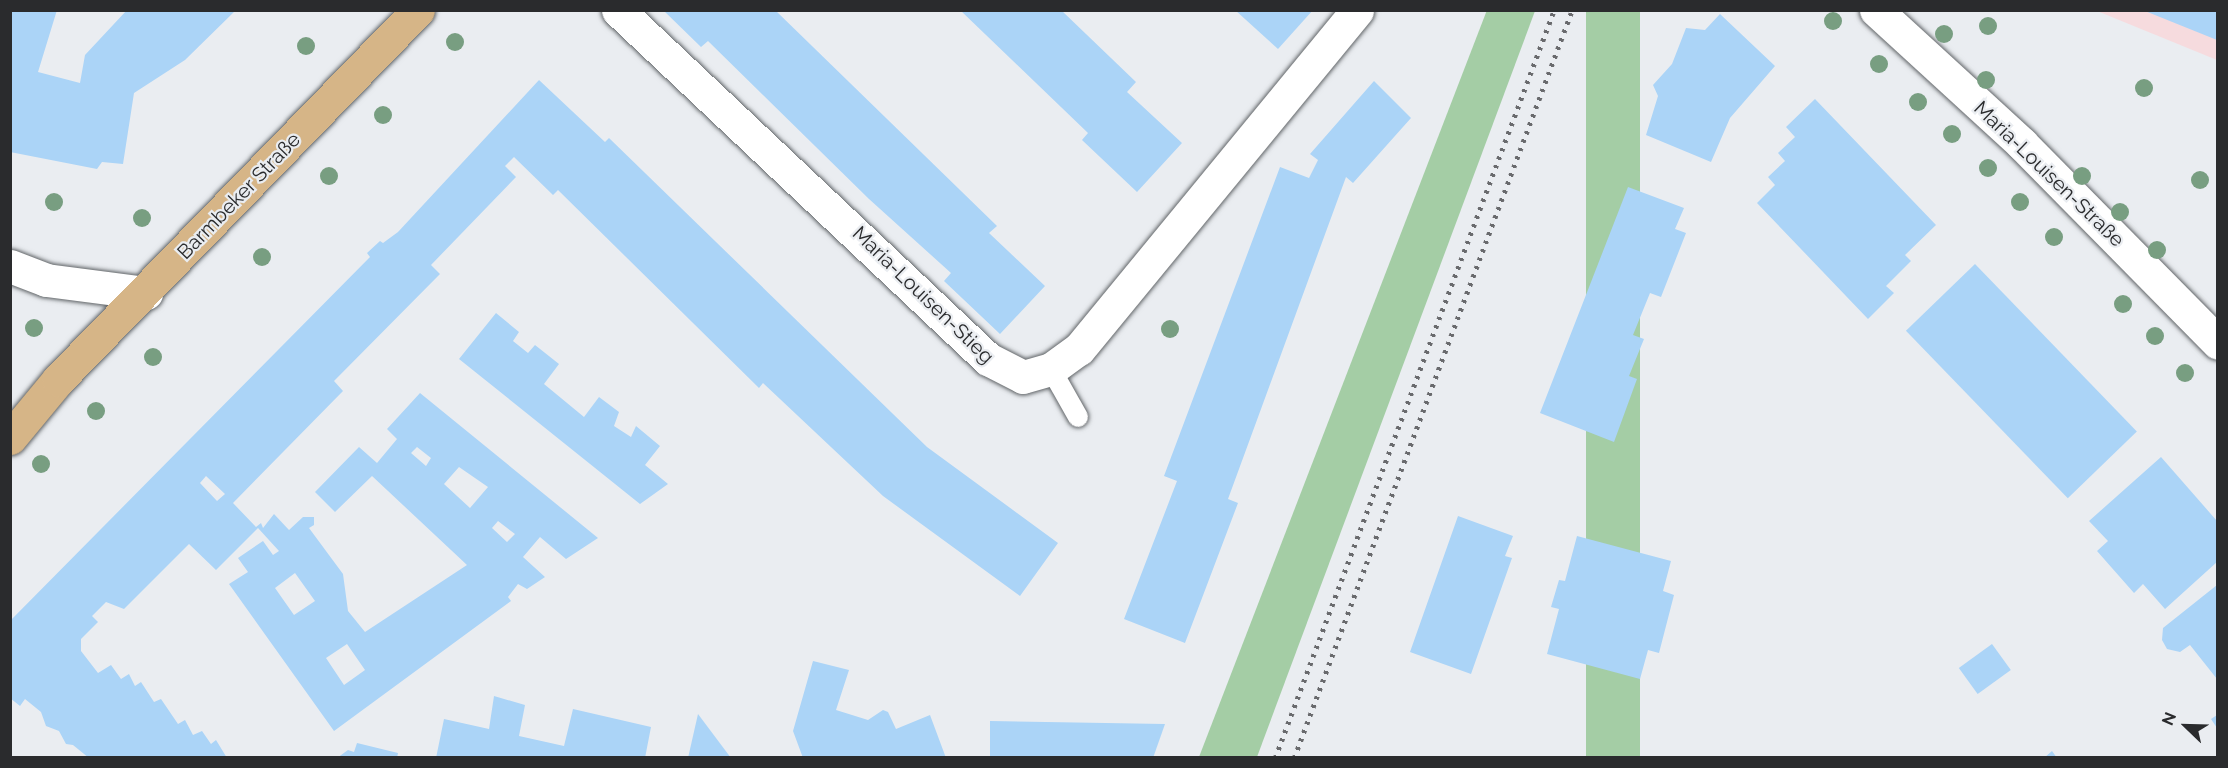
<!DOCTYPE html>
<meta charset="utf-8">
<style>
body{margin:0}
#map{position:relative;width:2228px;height:768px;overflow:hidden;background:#eaedf1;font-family:Raleway,sans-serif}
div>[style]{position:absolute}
.education>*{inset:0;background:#f6dbde}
.green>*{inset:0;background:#a4cda5;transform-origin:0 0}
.building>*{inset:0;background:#abd4f7;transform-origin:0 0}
.roads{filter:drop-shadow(0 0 2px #616568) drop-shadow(0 0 2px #616568)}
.service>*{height:20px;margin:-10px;padding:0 10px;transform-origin:10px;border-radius:10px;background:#fff}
.minor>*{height:33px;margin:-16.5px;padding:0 16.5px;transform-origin:16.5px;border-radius:16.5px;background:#fff}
.secondary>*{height:33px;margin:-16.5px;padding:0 16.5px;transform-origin:16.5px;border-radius:16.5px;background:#fff}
.primary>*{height:33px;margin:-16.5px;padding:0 16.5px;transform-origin:16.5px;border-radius:16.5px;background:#d6b587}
.rail>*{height:4.5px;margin-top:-2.25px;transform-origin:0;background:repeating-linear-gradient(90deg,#696a6d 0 3px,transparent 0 9px)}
.trees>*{width:18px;height:18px;margin:-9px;border-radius:50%;background:#789e81}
span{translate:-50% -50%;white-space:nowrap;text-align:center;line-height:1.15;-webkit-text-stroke:4.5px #eaedf1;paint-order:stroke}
.street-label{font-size:20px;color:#2a2b2d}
.frame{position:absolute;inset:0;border:12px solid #2a2b2d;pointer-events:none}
.north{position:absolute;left:2156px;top:696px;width:60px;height:60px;-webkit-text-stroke:4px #eaedf1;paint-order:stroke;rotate:293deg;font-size:16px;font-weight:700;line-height:24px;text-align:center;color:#2a2b2d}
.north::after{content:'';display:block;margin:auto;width:21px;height:27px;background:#2a2b2d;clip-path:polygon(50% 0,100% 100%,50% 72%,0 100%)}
</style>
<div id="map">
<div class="education">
<i style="clip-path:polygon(2097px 11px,2217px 11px,2217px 60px)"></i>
</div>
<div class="green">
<i style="clip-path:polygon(1487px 10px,1535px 11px,1257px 757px,1199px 757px)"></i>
<i style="left:1586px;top:11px;width:54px;height:796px"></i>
</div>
<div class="building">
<i style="clip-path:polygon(10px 10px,57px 10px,38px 72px,80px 83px,85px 55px,127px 10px,236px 10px,185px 60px,134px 93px,123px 164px,102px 162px,97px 169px,10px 152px)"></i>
<i style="clip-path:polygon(663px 10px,775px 10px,997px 226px,989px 233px,1045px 286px,1000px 334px,944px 281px,951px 273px,869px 199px,708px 41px,701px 47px)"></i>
<i style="clip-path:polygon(960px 10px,1061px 10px,1136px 82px,1127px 92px,1182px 143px,1137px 192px,1082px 140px,1088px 133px)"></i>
<i style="clip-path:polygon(1235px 10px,1313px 10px,1278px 49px)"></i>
<i style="clip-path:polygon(2217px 10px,2217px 40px,2145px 11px,2145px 10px)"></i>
<i style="clip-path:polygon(1720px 14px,1775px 66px,1730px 118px,1711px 162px,1646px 135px,1658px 96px,1653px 85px,1672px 64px,1686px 28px,1705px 30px)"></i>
<i style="clip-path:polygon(evenodd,539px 80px,605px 142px,609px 138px,927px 447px,1058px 543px,1020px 596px,883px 496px,763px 383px,759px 388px,558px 190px,553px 195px,514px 157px,505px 166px,516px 177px,431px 265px,440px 274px,334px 381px,343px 391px,233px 503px,256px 527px,261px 523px,263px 528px,274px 514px,289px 530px,303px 517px,314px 517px,314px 525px,309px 528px,343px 574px,348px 611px,365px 632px,467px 565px,372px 476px,335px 512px,315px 492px,359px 447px,377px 463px,397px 439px,387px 429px,420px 393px,598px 538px,566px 559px,540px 537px,523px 557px,545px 577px,527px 589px,518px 584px,508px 597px,511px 601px,334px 731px,229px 584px,248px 572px,238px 558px,263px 541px,273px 555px,279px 551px,258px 528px,216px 570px,189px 544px,124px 609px,106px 602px,92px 616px,98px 622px,81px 639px,81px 651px,98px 673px,111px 665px,121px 679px,129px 674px,135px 686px,141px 682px,154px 702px,161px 699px,178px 724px,185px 720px,193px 735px,202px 731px,211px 744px,216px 740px,227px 758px,89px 758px,73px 745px,66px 744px,59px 731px,46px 726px,41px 712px,25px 699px,20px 706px,10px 698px,10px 621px,370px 257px,367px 253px,380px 241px,383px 243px,398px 232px,539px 80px,417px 447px,431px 458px,426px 466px,411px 453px,417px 447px,539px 80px,459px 467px,488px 487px,470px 508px,444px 484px,459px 467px,539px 80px,206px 476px,225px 494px,217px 501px,200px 483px,206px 476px,539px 80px,498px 521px,515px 534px,507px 542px,492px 528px,498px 521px,539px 80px,295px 573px,315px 601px,294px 615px,275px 588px,295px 573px,539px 80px,347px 644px,365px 670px,344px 685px,326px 658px,347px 644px)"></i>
<i style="clip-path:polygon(1374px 81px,1411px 118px,1353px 183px,1346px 177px,1228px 499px,1238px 503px,1185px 643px,1124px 619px,1177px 481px,1164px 476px,1280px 167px,1309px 178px,1318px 160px,1310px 154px)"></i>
<i style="clip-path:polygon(1815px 99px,1936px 225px,1905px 255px,1911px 261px,1886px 286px,1894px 293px,1868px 319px,1757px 203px,1775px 185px,1768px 177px,1785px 161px,1778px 153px,1795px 137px,1786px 127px)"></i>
<i style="clip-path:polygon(1628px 187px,1684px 208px,1675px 229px,1686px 233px,1661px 297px,1650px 293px,1633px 335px,1644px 339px,1629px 376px,1637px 379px,1614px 442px,1540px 413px)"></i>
<i style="left:1975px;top:264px;width:233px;height:96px;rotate:46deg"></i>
<i style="clip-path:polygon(496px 313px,519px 332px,513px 341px,528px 353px,535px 345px,559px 364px,544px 384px,584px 417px,599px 397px,619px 412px,614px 426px,631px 437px,636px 426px,660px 446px,645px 465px,668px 484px,640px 504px,459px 359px)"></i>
<i style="clip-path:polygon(2161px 457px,2217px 521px,2217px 562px,2165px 609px,2143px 584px,2134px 593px,2097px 551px,2108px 541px,2089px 521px)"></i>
<i style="clip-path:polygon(1458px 516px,1513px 536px,1505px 556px,1512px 558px,1471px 674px,1410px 652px)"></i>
<i style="clip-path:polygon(1577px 536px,1671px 561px,1663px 591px,1674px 595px,1659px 653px,1648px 650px,1640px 679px,1547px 654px,1559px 609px,1551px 607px,1559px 580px,1565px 581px)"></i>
<i style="clip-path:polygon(2217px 585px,2217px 679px,2190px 645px,2180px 652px,2167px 649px,2162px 640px,2163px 628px)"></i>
<i style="left:1992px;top:644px;width:32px;height:41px;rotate:54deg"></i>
<i style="clip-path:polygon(813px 661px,849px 670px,836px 710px,868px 720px,883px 710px,888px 712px,896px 729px,930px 715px,946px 758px,803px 758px,793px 731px)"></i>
<i style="clip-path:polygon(494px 696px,525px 705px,519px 736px,564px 746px,573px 709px,651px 727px,645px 758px,436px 758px,444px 719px,489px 729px)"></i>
<i style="clip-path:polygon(698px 714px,731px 758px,688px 758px)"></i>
<i style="clip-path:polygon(2217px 715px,2217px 728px,2211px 719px)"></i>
<i style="clip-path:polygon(990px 721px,1165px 724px,1153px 758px,990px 758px)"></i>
<i style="clip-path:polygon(357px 743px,398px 753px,397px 758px,337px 758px,348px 750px,354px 752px)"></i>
<i style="clip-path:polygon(2052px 751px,2057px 758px,2044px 758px)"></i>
</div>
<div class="roads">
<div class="service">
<i style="left:1051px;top:369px;width:55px;rotate:60.6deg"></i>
</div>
<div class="minor">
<i style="left:618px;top:10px;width:509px;rotate:43.33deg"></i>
<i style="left:988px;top:359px;width:39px;rotate:27deg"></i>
<i style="left:1023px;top:377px;width:29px;rotate:-16deg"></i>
<i style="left:1051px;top:369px;width:34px;rotate:-36deg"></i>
<i style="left:1079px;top:349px;width:438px;rotate:-50.6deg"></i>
<i style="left:10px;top:266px;width:39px;rotate:21deg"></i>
<i style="left:46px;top:280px;width:101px;rotate:7.4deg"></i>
</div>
<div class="secondary">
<i style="left:1876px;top:10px;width:198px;rotate:42.5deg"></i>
<i style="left:2022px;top:144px;width:279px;rotate:45.4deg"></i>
</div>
<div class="primary">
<i style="left:10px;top:438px;width:75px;rotate:-50.4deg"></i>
<i style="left:58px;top:380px;width:516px;rotate:-45.78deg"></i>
</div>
</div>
<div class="rail">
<i style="left:1275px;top:758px;width:798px;rotate:-69.54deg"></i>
<i style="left:1294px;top:758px;width:798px;rotate:-69.61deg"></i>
</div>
<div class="trees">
<i style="left:1833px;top:21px"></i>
<i style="left:1988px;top:26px"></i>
<i style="left:1944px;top:34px"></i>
<i style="left:455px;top:42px"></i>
<i style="left:306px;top:46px"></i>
<i style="left:1879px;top:64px"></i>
<i style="left:1986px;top:80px"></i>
<i style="left:2144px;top:88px"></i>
<i style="left:1918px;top:102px"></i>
<i style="left:383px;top:115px"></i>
<i style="left:1952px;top:134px"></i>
<i style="left:1988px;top:168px"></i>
<i style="left:329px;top:176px"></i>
<i style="left:2082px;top:176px"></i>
<i style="left:2200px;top:180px"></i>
<i style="left:54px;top:202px"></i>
<i style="left:2020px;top:202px"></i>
<i style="left:2120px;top:212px"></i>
<i style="left:142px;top:218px"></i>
<i style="left:2054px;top:237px"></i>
<i style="left:2157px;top:250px"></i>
<i style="left:262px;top:257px"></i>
<i style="left:2123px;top:304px"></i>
<i style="left:34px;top:328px"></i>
<i style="left:1170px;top:329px"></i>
<i style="left:2155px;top:336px"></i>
<i style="left:153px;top:357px"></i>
<i style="left:2185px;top:373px"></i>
<i style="left:96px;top:411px"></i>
<i style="left:41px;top:464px"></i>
</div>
<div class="street-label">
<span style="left:2049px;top:174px;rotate:44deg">Maria-Louisen-Straße</span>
<span style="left:239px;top:196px;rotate:-46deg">Barmbeker Straße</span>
<span style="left:923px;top:295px;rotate:44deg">Maria-Louisen-Stieg</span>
</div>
<div class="frame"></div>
<div class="north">N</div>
</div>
